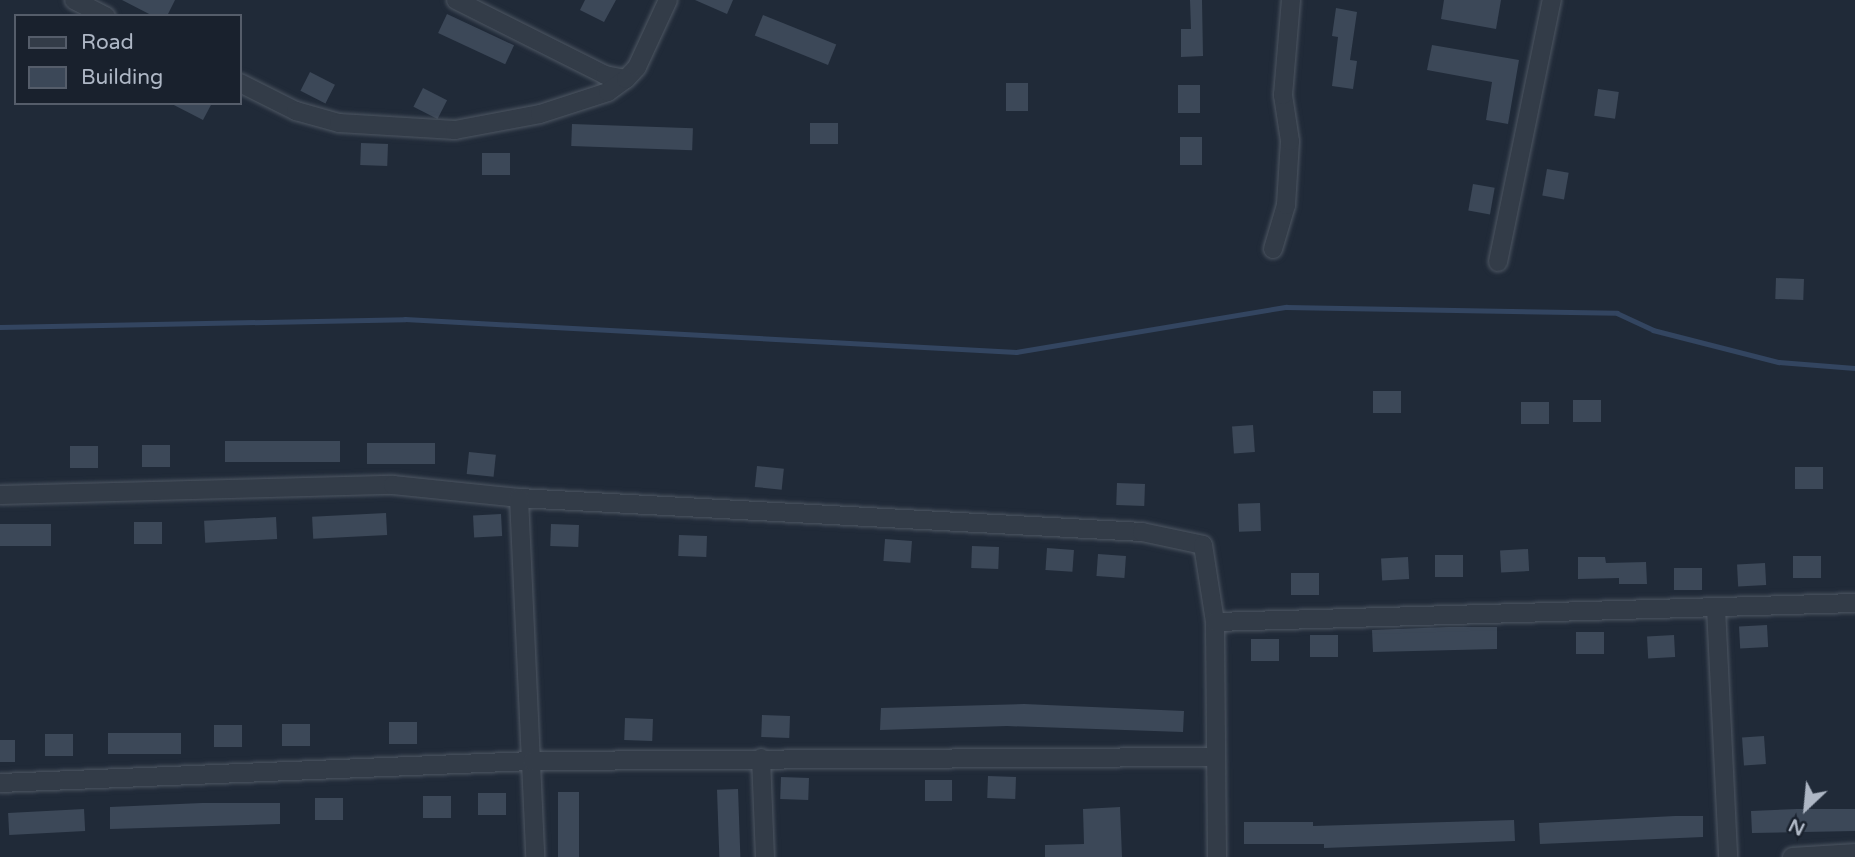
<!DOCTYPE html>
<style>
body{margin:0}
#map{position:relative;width:1855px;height:857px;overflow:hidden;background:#202a38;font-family:"Varela Round",sans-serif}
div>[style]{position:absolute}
.stream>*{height:4.5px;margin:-2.25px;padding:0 2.25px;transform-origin:2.25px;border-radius:2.25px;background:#334560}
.building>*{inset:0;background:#3c4858;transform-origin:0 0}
.roads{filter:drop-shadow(0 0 2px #4e5763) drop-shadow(0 0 2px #4e5763)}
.minor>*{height:18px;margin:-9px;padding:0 9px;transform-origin:9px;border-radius:9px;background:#333c48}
span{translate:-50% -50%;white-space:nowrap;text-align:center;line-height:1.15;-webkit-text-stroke:7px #19212d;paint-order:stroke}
.legend{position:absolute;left:14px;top:14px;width:228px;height:91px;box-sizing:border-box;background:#19212d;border:2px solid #555d6a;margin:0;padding:9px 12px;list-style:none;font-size:21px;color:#aeb7c5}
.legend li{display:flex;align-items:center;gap:14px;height:35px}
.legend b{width:35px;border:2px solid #555d6a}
.north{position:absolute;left:1771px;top:773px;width:70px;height:70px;-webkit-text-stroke:5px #19212d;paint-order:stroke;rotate:206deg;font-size:19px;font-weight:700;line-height:28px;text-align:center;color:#aeb7c5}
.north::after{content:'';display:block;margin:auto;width:24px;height:32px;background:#aeb7c5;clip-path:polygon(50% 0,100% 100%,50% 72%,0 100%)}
</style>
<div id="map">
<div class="stream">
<i style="left:0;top:327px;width:405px;rotate:-1.1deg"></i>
<i style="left:405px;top:319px;width:612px;rotate:3.09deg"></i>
<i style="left:1016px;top:352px;width:274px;rotate:-9.5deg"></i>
<i style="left:1286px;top:307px;width:331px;rotate:1deg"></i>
<i style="left:1617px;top:313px;width:40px;rotate:25deg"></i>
<i style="left:1653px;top:330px;width:130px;rotate:14.3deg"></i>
<i style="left:1779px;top:362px;width:76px;rotate:4.5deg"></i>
</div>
<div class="building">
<i style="clip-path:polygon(122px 0,175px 0,167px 16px,153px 16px)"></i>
<i style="clip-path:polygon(585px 0,616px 0,604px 22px,580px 10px)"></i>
<i style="clip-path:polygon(695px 0,733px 0,727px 14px)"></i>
<i style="clip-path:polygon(1190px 0,1202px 0,1203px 56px,1181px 57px,1181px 29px,1191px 29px)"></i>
<i style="clip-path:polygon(1444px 0,1501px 0,1496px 29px,1441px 19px)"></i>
<i style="clip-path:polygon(1336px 8px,1357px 12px,1350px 60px,1357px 61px,1353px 89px,1332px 86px,1338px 37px,1332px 36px)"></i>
<i style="left:447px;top:14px;width:74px;height:21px;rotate:25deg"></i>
<i style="left:763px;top:15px;width:79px;height:22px;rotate:22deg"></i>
<i style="clip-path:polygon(1432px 45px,1519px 60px,1508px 124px,1486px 120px,1492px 82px,1427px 70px)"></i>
<i style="left:310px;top:72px;width:28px;height:21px;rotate:27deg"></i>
<i style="left:1006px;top:83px;width:22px;height:28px"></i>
<i style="left:1178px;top:85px;width:22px;height:28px"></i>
<i style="left:423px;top:88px;width:27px;height:21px;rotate:27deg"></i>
<i style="left:1598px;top:89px;width:21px;height:27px;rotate:8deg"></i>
<i style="clip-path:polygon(170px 103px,212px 103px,203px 120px)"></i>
<i style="left:810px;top:123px;width:28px;height:21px"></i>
<i style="left:572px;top:124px;width:121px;height:22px;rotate:2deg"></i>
<i style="left:1180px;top:137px;width:22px;height:28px"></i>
<i style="left:361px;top:143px;width:27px;height:22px;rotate:2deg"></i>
<i style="left:482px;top:153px;width:28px;height:22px"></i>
<i style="left:1547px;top:169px;width:22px;height:27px;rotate:10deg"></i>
<i style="left:1473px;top:184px;width:22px;height:27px;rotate:10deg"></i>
<i style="left:1776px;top:278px;width:28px;height:21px;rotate:2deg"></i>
<i style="left:1401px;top:391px;width:22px;height:28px;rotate:90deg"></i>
<i style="left:1573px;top:400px;width:28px;height:22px"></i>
<i style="left:1549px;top:402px;width:22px;height:28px;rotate:90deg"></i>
<i style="left:1253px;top:425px;width:27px;height:21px;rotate:86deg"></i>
<i style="left:340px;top:441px;width:21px;height:115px;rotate:90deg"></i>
<i style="left:435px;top:443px;width:21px;height:68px;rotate:90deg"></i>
<i style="left:142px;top:445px;width:28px;height:22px"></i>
<i style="left:98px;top:446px;width:22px;height:28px;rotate:90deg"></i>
<i style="left:469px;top:452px;width:27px;height:22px;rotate:6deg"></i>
<i style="left:757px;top:466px;width:27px;height:21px;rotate:6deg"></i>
<i style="left:1823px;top:467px;width:22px;height:28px;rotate:90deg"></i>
<i style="left:1117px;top:483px;width:28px;height:22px;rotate:2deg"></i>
<i style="left:1260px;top:503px;width:28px;height:22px;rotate:88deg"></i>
<i style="left:386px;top:513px;width:22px;height:74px;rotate:87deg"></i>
<i style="left:501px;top:514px;width:22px;height:28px;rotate:87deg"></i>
<i style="left:276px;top:517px;width:22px;height:72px;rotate:87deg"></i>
<i style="left:162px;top:522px;width:22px;height:28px;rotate:90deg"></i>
<i style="left:51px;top:524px;width:22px;height:51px;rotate:90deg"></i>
<i style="left:551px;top:524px;width:28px;height:22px;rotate:2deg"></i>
<i style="left:679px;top:535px;width:28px;height:21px;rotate:2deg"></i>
<i style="left:885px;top:539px;width:27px;height:22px;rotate:4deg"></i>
<i style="left:972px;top:546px;width:27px;height:22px;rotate:2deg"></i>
<i style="left:1047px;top:548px;width:27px;height:22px;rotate:4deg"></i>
<i style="left:1528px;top:549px;width:22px;height:28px;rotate:87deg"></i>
<i style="left:1098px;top:554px;width:28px;height:22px;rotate:4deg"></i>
<i style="left:1463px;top:555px;width:22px;height:28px;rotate:90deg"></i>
<i style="left:1821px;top:556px;width:22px;height:28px;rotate:90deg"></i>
<i style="left:1408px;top:557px;width:22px;height:27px;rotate:87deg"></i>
<i style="clip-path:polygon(1578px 557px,1605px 557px,1606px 563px,1646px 562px,1647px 584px,1619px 584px,1619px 578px,1578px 579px)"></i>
<i style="left:1765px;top:563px;width:22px;height:28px;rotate:87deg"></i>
<i style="left:1674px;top:568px;width:28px;height:22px"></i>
<i style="left:1291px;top:573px;width:28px;height:22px"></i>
<i style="left:1767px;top:625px;width:22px;height:28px;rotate:87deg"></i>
<i style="clip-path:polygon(1448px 627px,1497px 627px,1497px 649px,1373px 652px,1372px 630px)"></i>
<i style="left:1576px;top:632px;width:28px;height:22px"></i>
<i style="left:1310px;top:635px;width:28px;height:22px"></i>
<i style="left:1674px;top:635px;width:22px;height:27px;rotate:87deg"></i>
<i style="left:1251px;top:639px;width:28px;height:22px"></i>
<i style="clip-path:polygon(1024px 704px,1184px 711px,1183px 732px,1007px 726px,880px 730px,881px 708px)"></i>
<i style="left:762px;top:715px;width:28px;height:22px;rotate:2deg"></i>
<i style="left:625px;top:718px;width:28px;height:22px;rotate:2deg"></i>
<i style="left:417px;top:722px;width:22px;height:28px;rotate:90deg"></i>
<i style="left:282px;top:724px;width:28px;height:22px"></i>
<i style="left:242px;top:725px;width:22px;height:28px;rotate:90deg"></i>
<i style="left:181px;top:733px;width:21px;height:73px;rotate:90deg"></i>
<i style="left:45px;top:734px;width:28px;height:22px"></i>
<i style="left:1764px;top:736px;width:28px;height:22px;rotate:86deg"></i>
<i style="left:0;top:740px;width:15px;height:22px"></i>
<i style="left:988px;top:776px;width:28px;height:22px;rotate:2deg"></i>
<i style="left:781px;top:777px;width:28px;height:22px;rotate:2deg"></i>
<i style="left:925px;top:780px;width:27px;height:21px"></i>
<i style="left:738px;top:789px;width:68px;height:21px;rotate:88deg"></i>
<i style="left:579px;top:792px;width:65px;height:21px;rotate:90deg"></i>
<i style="left:478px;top:793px;width:28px;height:22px"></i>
<i style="left:423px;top:796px;width:28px;height:22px"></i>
<i style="left:343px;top:798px;width:22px;height:28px;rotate:90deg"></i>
<i style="clip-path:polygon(202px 803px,280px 803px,280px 824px,110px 829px,110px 807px)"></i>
<i style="clip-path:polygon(1120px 807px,1122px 857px,1045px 857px,1045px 845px,1084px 844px,1083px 809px)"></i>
<i style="left:84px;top:809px;width:22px;height:76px;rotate:87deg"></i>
<i style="clip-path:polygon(1797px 809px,1855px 809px,1855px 831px,1752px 833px,1751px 811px)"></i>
<i style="clip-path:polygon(1675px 816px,1703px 816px,1703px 837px,1540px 844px,1539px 823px)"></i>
<i style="clip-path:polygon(1514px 820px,1515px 841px,1324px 848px,1324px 844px,1244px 844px,1244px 822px,1313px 822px,1313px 826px)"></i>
</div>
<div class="roads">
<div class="minor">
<i style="left:74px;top:0;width:36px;rotate:27deg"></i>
<i style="left:456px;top:0;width:167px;rotate:26.7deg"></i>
<i style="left:605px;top:75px;width:21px;rotate:11deg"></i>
<i style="left:240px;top:83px;width:63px;rotate:26.6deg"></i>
<i style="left:296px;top:111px;width:45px;rotate:15.6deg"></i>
<i style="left:339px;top:123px;width:116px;rotate:3.5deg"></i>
<i style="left:455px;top:130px;width:86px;rotate:-10.7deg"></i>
<i style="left:540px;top:114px;width:71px;rotate:-17.9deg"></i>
<i style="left:608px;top:92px;width:22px;rotate:-36deg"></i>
<i style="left:626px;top:79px;width:16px;rotate:-47deg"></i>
<i style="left:637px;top:67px;width:74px;rotate:-65.2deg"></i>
<i style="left:1273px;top:249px;width:46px;rotate:-73.5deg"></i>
<i style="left:1286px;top:205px;width:64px;rotate:-86.4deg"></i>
<i style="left:1290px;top:141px;width:47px;rotate:-98.7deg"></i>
<i style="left:1283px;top:95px;width:95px;rotate:-85.2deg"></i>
<i style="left:1498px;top:262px;width:268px;rotate:-78.4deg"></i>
<i style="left:0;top:495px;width:393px;rotate:-1.5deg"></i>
<i style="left:393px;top:485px;width:127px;rotate:5.9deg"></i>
<i style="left:519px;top:498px;width:624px;rotate:3.12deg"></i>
<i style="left:1142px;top:532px;width:62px;rotate:12deg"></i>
<i style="left:1203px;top:545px;width:78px;rotate:81.1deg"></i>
<i style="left:519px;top:498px;width:359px;rotate:87.4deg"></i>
<i style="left:1716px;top:608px;width:249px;rotate:87.2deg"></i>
<i style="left:761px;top:758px;width:99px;rotate:87.7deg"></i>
<i style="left:0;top:783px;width:532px;rotate:-2.37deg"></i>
<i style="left:532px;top:761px;width:684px;rotate:-0.34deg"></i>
<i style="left:1217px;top:857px;width:235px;rotate:-90.5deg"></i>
<i style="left:1215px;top:622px;width:640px;rotate:-1.7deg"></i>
<i style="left:1792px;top:857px;width:63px;rotate:-3.6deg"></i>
</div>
</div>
<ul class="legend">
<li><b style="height:9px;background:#333c48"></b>Road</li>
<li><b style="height:19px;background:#3c4858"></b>Building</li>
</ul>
<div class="north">N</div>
</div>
